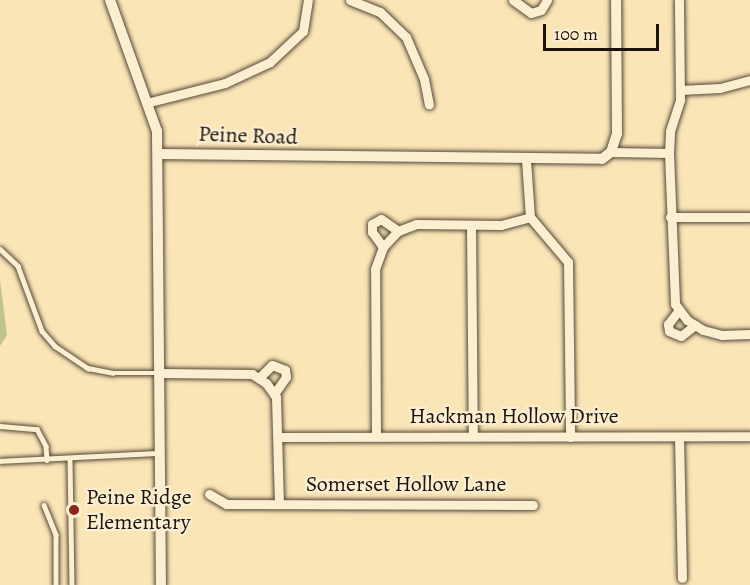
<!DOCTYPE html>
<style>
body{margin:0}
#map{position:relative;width:750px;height:585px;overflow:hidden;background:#fae5b7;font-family:Alegreya,serif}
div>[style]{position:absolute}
.green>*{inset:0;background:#c2c38c}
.roads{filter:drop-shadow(0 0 2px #544837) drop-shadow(0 0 2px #544837)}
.service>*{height:4.5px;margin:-2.25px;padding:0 2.25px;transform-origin:2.25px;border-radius:2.25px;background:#fceed0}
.minor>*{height:9px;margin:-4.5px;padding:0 4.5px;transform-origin:4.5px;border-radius:4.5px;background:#fceed0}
.tertiary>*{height:10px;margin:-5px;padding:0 5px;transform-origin:5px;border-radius:5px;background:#fceed0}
.dots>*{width:16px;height:16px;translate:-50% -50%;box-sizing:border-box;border:3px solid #fceed0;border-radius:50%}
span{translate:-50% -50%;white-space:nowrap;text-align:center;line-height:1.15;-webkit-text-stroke:4.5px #fceed0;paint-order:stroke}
.street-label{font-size:22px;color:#1c140c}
.poi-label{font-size:22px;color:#1c140c}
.left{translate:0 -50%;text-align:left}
.scale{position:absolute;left:543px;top:24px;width:116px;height:27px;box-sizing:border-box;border:3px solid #1c140c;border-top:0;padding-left:8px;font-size:18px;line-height:21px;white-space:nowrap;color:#1c140c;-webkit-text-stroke:4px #fceed0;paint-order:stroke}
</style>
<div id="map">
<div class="green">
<i style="clip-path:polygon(0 280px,7px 335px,0 346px)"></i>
</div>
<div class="roads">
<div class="service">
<i style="left:0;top:249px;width:25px;rotate:43deg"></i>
<i style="left:18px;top:266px;width:69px;rotate:69.7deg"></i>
<i style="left:42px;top:331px;width:20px;rotate:49deg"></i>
<i style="left:55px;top:346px;width:40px;rotate:34deg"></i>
<i style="left:88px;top:368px;width:25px;rotate:11deg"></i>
<i style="left:113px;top:373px;width:47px"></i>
<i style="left:0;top:426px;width:37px;rotate:5deg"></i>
<i style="left:37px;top:429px;width:19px;rotate:62deg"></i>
<i style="left:46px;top:446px;width:14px;rotate:86deg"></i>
<i style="left:70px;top:459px;width:126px;rotate:89.1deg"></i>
<i style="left:0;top:461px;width:159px;rotate:-2.9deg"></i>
<i style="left:44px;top:505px;width:32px;rotate:68deg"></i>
<i style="left:56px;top:535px;width:50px;rotate:90deg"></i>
</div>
<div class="minor">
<i style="left:350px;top:0;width:32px;rotate:22deg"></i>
<i style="left:380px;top:12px;width:36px;rotate:44deg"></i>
<i style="left:406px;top:37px;width:46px;rotate:66.8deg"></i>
<i style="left:424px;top:79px;width:26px;rotate:79deg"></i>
<i style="left:513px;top:0;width:22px;rotate:36deg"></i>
<i style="left:531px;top:13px;width:10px;rotate:-17deg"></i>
<i style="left:541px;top:10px;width:12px;rotate:-59deg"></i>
<i style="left:680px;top:90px;width:40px;rotate:-2.9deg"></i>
<i style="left:720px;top:88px;width:31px;rotate:-15deg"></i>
<i style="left:150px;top:102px;width:77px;rotate:-14.2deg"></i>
<i style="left:225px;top:83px;width:50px;rotate:-25deg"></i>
<i style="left:270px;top:62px;width:45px;rotate:-43.2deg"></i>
<i style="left:303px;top:31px;width:31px;rotate:-81deg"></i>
<i style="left:611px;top:152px;width:58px;rotate:1deg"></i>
<i style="left:669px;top:153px;width:151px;rotate:87.7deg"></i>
<i style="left:675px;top:304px;width:20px;rotate:53deg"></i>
<i style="left:687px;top:320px;width:19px;rotate:32deg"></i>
<i style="left:703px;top:330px;width:20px;rotate:15deg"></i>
<i style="left:722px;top:335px;width:28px;rotate:-2deg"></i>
<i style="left:669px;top:153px;width:22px;rotate:-87deg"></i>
<i style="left:670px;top:131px;width:33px;rotate:-72deg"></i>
<i style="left:680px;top:100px;width:100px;rotate:-90.6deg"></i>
<i style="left:526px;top:160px;width:57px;rotate:86deg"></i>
<i style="left:530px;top:217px;width:59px;rotate:49.8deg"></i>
<i style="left:568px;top:262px;width:175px;rotate:89.3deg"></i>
<i style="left:670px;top:217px;width:80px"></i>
<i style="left:471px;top:225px;width:211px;rotate:89.5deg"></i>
<i style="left:383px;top:247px;width:19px;rotate:-126deg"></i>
<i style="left:372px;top:232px;width:8px;rotate:-90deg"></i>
<i style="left:372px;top:224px;width:10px;rotate:-29deg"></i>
<i style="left:381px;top:219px;width:21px;rotate:35deg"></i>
<i style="left:679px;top:310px;width:18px;rotate:128deg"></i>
<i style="left:668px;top:324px;width:7px;rotate:82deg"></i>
<i style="left:669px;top:331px;width:13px;rotate:23deg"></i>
<i style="left:681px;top:336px;width:18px;rotate:-38deg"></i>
<i style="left:160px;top:373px;width:92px;rotate:0.6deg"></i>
<i style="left:252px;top:374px;width:17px;rotate:33deg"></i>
<i style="left:266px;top:383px;width:17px;rotate:54deg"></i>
<i style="left:276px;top:397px;width:107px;rotate:88.4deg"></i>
<i style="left:259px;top:378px;width:18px;rotate:-45deg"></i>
<i style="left:272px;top:365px;width:14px;rotate:21deg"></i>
<i style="left:285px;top:370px;width:7px;rotate:82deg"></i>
<i style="left:286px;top:377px;width:21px;rotate:125deg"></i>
<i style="left:376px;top:436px;width:167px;rotate:-90.3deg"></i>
<i style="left:375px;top:269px;width:23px;rotate:-70deg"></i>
<i style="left:383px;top:247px;width:22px;rotate:-47deg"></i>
<i style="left:398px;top:231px;width:19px;rotate:-21deg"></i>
<i style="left:416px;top:224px;width:85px;rotate:0.7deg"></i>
<i style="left:501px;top:225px;width:30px;rotate:-15deg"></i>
<i style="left:279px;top:437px;width:471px;rotate:-0.1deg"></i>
<i style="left:679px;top:437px;width:141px;rotate:88.8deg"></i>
<i style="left:209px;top:494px;width:20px;rotate:30deg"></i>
<i style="left:226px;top:504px;width:307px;rotate:0.2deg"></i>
</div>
<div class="tertiary">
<i style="left:110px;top:0;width:139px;rotate:70.3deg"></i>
<i style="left:157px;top:131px;width:454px;rotate:89.5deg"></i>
<i style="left:159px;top:154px;width:443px;rotate:0.6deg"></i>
<i style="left:602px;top:159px;width:11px;rotate:-38deg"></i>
<i style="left:611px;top:152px;width:19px;rotate:-72deg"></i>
<i style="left:617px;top:134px;width:134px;rotate:-90.4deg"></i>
</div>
</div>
<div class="dots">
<i style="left:74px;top:510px;background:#8f2418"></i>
</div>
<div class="street-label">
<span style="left:248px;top:136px;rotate:2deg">Peine Road</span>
<span style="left:514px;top:417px">Hackman Hollow Drive</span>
<span style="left:406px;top:485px">Somerset Hollow Lane</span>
</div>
<div class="poi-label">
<span class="left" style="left:86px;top:510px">Peine Ridge<br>Elementary</span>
</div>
<div class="scale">100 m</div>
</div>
